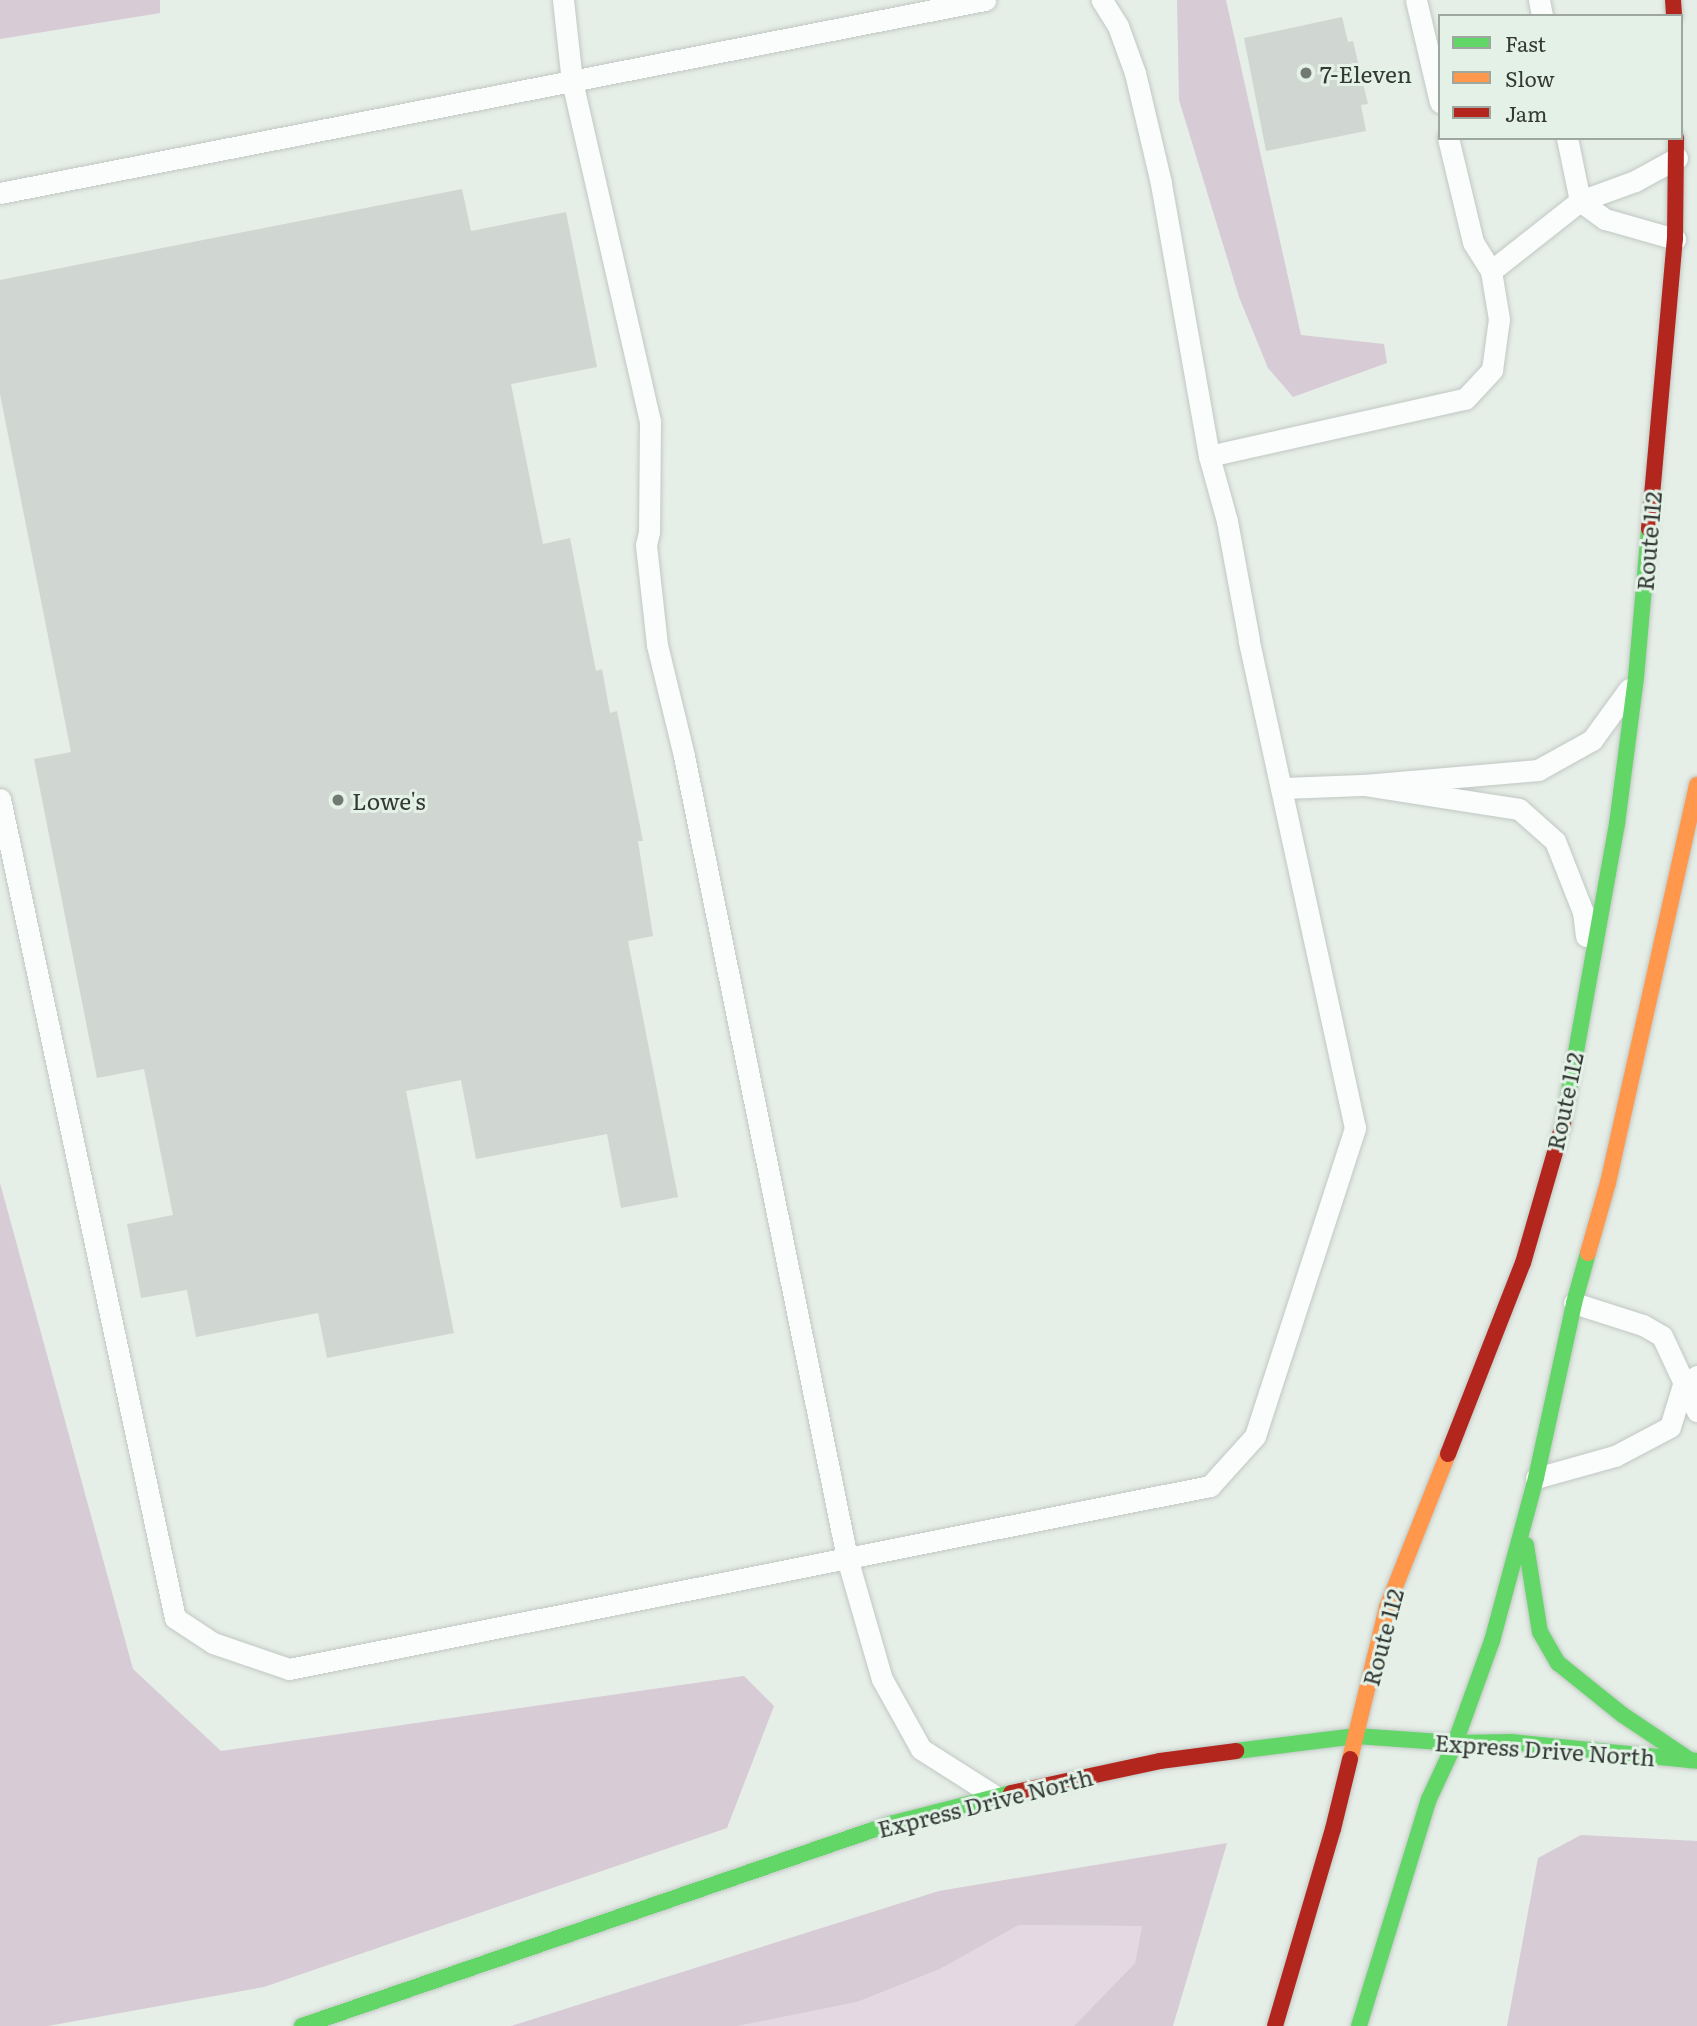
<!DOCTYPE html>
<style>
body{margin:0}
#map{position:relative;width:1697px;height:2026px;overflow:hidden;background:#e6eee8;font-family:Literata,serif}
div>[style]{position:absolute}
.green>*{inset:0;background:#e4d8e2}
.forest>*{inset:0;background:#d7cbd5}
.building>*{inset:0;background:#d0d6d1}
.roads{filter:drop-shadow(0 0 2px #c1c8c3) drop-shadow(0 0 2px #c1c8c3)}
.lane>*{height:21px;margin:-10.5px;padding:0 10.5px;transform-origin:10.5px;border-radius:10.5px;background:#fbfcfc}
.fast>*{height:16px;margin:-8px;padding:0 8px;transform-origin:8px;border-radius:8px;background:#63d668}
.slow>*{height:16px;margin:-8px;padding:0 8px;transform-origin:8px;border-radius:8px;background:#ff974d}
.jam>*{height:16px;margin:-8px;padding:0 8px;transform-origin:8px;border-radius:8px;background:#b3261e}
.dots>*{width:19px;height:19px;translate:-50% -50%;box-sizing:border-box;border:4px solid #e3f1e7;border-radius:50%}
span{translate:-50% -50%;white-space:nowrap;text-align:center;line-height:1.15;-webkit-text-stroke:6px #e3f1e7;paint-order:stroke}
.poi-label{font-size:23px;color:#343935}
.left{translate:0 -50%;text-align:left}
.street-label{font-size:23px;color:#343935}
.legend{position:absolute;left:1438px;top:14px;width:245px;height:126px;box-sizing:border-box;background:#e3f1e7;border:2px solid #9da7a0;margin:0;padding:9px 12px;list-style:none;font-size:21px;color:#343935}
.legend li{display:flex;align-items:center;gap:14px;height:35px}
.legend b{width:35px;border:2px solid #9da7a0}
</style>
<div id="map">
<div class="green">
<i style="clip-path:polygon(1019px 1925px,1142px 1926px,1135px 1963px,1074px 2026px,738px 2026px,857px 2002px,940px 1969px)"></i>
</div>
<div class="forest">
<i style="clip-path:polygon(0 0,160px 0,160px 13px,0 39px)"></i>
<i style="clip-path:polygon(1177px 0,1226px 0,1301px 335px,1384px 344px,1387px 363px,1293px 397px,1268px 368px,1239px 297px,1179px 100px)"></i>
<i style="clip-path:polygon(0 1183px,133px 1669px,221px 1751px,744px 1676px,774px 1706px,727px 1828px,264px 1987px,48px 2026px,0 2026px)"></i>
<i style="clip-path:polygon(1581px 1835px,1697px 1841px,1697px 2026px,1507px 2026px,1538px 1858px)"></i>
<i style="clip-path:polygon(1227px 1843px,1173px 2026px,1074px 2026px,1135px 1963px,1142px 1926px,1019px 1925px,940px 1969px,857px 2002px,738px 2026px,511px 2026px,939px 1891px)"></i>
</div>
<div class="building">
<i style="clip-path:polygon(1342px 17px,1348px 42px,1353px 41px,1368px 104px,1361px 105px,1366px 131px,1266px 151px,1244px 38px)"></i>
<i style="clip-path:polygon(462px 189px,471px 231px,566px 212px,597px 367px,511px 384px,543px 544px,570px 538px,596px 671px,602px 669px,610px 713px,617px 711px,643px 841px,638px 841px,653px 936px,628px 941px,678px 1197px,621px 1208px,607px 1134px,476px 1159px,461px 1080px,406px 1091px,454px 1333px,327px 1358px,318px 1313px,196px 1337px,187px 1290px,141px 1298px,127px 1224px,173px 1215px,144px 1069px,97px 1078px,34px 759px,71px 752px,0 394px,0 280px)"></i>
</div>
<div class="roads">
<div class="lane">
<i style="left:563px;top:0;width:81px;rotate:83.7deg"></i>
<i style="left:572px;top:81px;width:349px;rotate:77.1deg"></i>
<i style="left:650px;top:421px;width:111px;rotate:90.5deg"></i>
<i style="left:649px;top:532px;width:13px;rotate:103deg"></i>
<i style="left:646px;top:545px;width:101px;rotate:83.7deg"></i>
<i style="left:657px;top:645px;width:114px;rotate:76.3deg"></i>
<i style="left:684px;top:756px;width:818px;rotate:78.51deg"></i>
<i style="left:847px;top:1558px;width:126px;rotate:73.9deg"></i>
<i style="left:882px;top:1679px;width:80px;rotate:60.9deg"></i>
<i style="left:921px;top:1749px;width:88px;rotate:32.4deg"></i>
<i style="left:1416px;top:0;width:105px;rotate:76.8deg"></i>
<i style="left:1539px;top:0;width:16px;rotate:79deg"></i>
<i style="left:1567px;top:138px;width:64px;rotate:78.3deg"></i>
<i style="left:1580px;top:201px;width:31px;rotate:36deg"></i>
<i style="left:1605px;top:219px;width:73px;rotate:15.9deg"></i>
<i style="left:0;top:193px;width:1004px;rotate:-11.09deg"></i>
<i style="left:1491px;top:271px;width:113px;rotate:-38.2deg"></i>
<i style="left:1580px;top:201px;width:59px;rotate:-20deg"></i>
<i style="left:1635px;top:181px;width:48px;rotate:-28.7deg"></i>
<i style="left:1209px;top:456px;width:262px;rotate:-12.6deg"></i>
<i style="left:1465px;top:399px;width:40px;rotate:-47deg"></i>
<i style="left:1492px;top:370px;width:51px;rotate:-82.2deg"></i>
<i style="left:1499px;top:319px;width:49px;rotate:-99.5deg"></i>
<i style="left:1491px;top:271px;width:34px;rotate:-122deg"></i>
<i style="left:1473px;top:242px;width:107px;rotate:-103.5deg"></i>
<i style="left:1281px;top:788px;width:83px;rotate:-2.1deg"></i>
<i style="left:0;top:799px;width:837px;rotate:77.94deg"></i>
<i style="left:175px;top:1618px;width:45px;rotate:33.3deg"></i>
<i style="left:213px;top:1643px;width:80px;rotate:18.9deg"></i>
<i style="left:289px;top:1669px;width:939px;rotate:-11.24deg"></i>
<i style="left:1210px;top:1486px;width:67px;rotate:-48deg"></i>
<i style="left:1255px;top:1436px;width:324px;rotate:-72deg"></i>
<i style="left:1355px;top:1128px;width:499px;rotate:-102.3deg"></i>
<i style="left:1249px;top:640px;width:121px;rotate:-100.5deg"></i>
<i style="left:1227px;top:521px;width:67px;rotate:-105.5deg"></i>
<i style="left:1209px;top:456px;width:277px;rotate:-100deg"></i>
<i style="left:1161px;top:183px;width:113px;rotate:-103.3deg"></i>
<i style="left:1135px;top:73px;width:50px;rotate:-109.9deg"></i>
<i style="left:1118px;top:26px;width:31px;rotate:-122deg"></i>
<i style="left:1586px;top:936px;width:24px;rotate:-97deg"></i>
<i style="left:1583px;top:912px;width:76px;rotate:-111.5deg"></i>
<i style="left:1555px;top:841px;width:48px;rotate:-138.4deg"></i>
<i style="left:1519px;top:809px;width:157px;rotate:-171.2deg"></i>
<i style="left:1364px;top:785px;width:175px;rotate:-4.9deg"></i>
<i style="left:1538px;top:770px;width:62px;rotate:-29.1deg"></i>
<i style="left:1592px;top:740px;width:63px;rotate:-54deg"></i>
<i style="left:1574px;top:1303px;width:72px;rotate:17.7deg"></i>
<i style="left:1643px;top:1325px;width:22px;rotate:30deg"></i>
<i style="left:1662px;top:1336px;width:83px;rotate:65deg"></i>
<i style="left:1536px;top:1478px;width:82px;rotate:-15.6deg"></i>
<i style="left:1615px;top:1456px;width:62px;rotate:-27.8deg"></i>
<i style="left:1670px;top:1427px;width:44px;rotate:-72.8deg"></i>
<i style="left:1683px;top:1385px;width:17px;rotate:-33deg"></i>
</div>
<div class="fast">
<i style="left:1563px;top:1124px;width:305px;rotate:-79.8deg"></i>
<i style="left:1617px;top:824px;width:147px;rotate:-82.6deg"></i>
<i style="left:1636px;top:678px;width:150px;rotate:-85deg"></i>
<i style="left:1526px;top:1545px;width:88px;rotate:80.9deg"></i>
<i style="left:1540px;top:1632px;width:36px;rotate:60deg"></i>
<i style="left:1558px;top:1663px;width:83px;rotate:38.7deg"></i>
<i style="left:1623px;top:1715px;width:81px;rotate:33.9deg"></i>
<i style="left:1236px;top:1751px;width:121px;rotate:-7.1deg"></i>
<i style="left:1356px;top:1736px;width:99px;rotate:4deg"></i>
<i style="left:1455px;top:1743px;width:56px;rotate:-1deg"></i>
<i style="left:1511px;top:1742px;width:187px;rotate:5.8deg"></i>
<i style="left:302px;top:2026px;width:622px;rotate:-18.96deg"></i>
<i style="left:890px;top:1824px;width:125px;rotate:-14.4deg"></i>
<i style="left:1359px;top:2026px;width:238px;rotate:-72.9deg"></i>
<i style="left:1429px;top:1799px;width:62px;rotate:-65.1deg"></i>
<i style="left:1455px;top:1743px;width:109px;rotate:-70.1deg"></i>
<i style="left:1492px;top:1641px;width:169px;rotate:-74.9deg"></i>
<i style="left:1536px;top:1478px;width:179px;rotate:-77.7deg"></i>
<i style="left:1574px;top:1303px;width:52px;rotate:-74.4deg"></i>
</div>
<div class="slow">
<i style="left:1588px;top:1253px;width:73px;rotate:-74.1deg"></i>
<i style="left:1608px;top:1183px;width:408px;rotate:-77.4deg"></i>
<i style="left:1350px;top:1759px;width:156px;rotate:-76.3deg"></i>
<i style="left:1387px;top:1607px;width:165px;rotate:-68.3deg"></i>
</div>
<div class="jam">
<i style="left:1673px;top:0;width:16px;rotate:86deg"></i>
<i style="left:1649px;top:529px;width:291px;rotate:-84.9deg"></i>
<i style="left:1675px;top:239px;width:101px;rotate:-89.4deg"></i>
<i style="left:1448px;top:1454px;width:205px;rotate:-68.6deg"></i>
<i style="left:1523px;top:1263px;width:145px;rotate:-73.9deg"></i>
<i style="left:1011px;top:1793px;width:152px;rotate:-12.1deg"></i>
<i style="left:1160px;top:1761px;width:77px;rotate:-7.5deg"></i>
<i style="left:1275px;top:2026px;width:205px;rotate:-73.6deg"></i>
<i style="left:1333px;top:1829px;width:72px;rotate:-76.3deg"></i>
</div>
</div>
<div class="dots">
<i style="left:1306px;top:73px;background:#727874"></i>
<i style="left:338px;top:800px;background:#727874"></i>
</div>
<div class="poi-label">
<span class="left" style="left:1320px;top:73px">7-Eleven</span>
<span class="left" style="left:352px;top:800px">Lowe's</span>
</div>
<div class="street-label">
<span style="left:1648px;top:541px;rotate:-85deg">Route 112</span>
<span style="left:1564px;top:1101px;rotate:-78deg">Route 112</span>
<span style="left:1382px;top:1637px;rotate:-75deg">Route 112</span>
<span style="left:1545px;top:1749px;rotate:4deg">Express Drive North</span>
<span style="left:985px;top:1802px;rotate:-14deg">Express Drive North</span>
</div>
<ul class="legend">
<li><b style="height:9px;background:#63d668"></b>Fast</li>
<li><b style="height:9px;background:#ff974d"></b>Slow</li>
<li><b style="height:9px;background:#b3261e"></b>Jam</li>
</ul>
</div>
